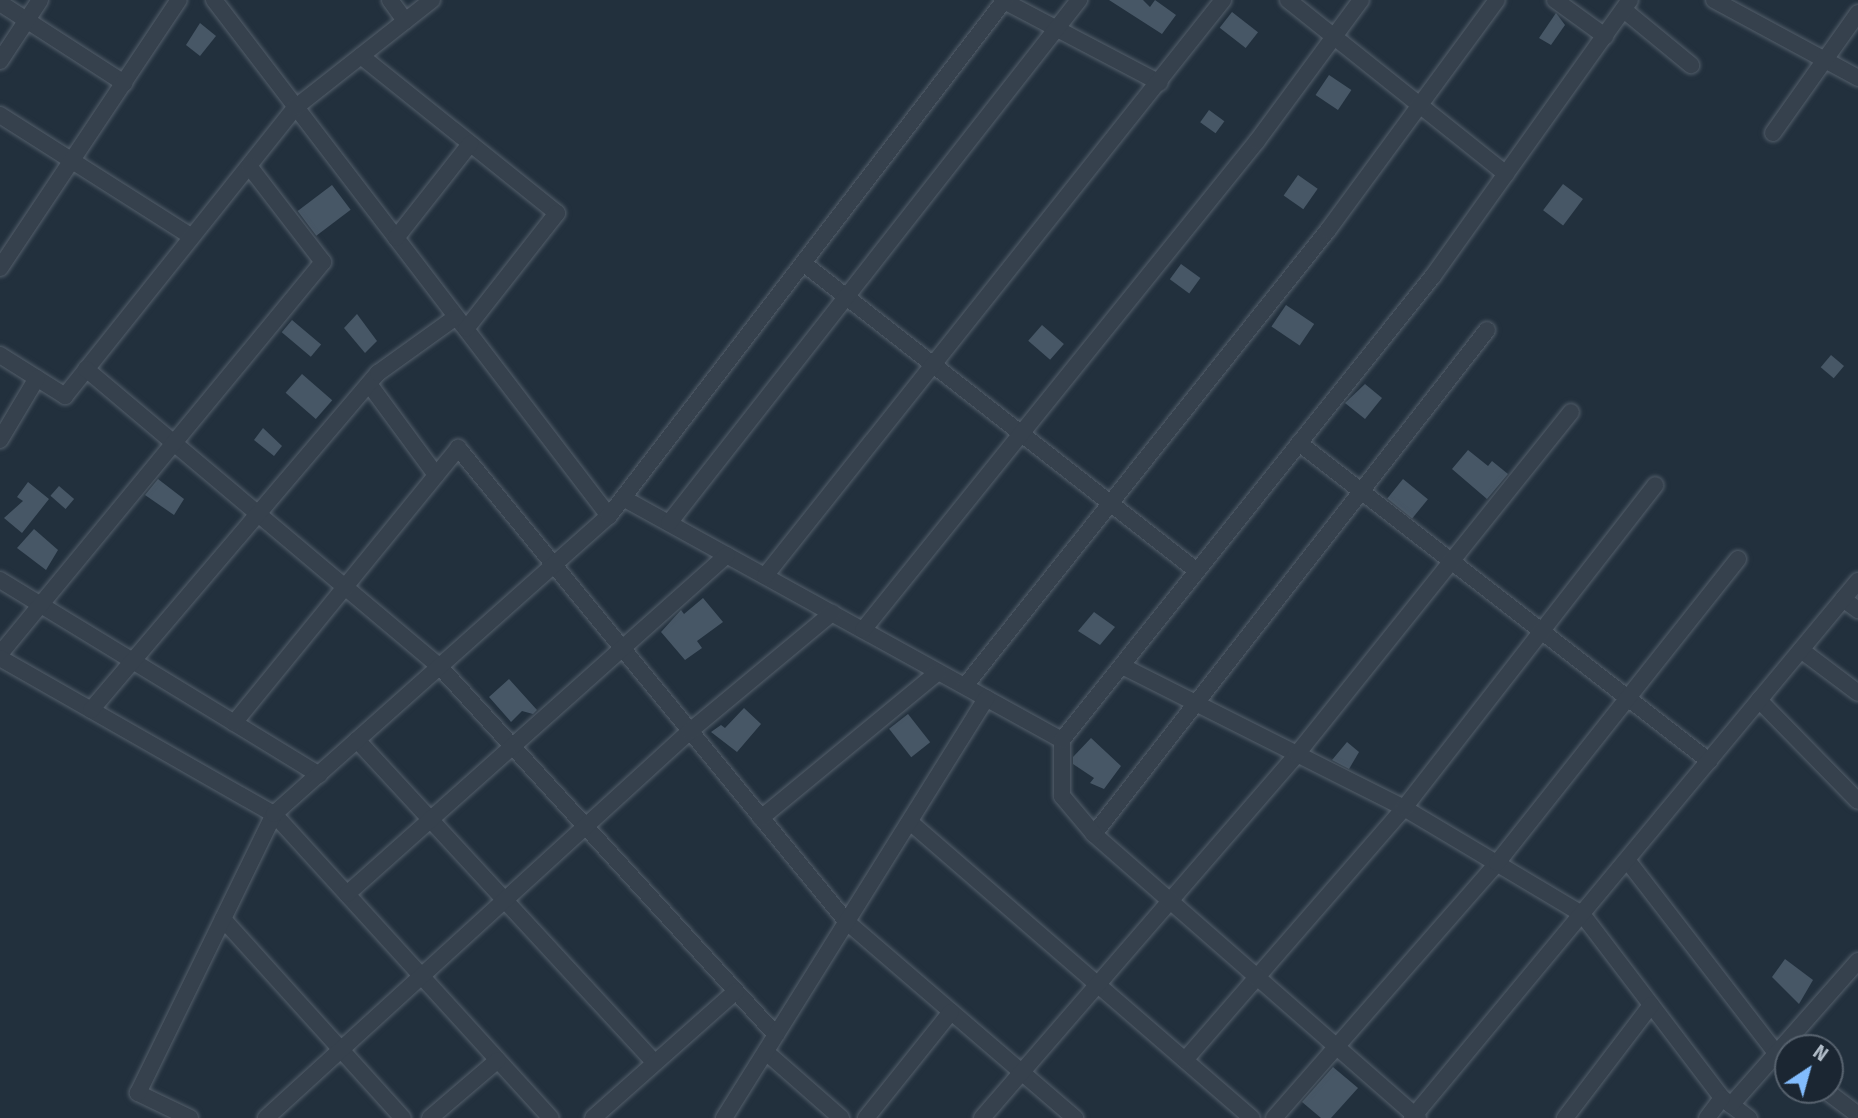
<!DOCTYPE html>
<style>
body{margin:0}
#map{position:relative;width:1858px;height:1118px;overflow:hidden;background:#22303d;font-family:"Fira Sans",sans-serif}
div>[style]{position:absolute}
.building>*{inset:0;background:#475766;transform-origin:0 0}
.roads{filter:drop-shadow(0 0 2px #545f6b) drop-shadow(0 0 2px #545f6b)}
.minor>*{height:16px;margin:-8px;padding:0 8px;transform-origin:8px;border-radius:8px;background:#36414d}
span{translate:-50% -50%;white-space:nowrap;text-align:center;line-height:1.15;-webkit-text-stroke:6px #1b2632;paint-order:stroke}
.north{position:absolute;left:1774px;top:1034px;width:70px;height:70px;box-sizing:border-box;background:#1b2632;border:2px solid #57626e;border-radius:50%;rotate:36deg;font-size:19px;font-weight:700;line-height:28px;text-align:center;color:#b1bcc8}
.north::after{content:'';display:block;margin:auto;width:24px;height:32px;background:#82bcfd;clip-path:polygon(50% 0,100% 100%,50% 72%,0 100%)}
</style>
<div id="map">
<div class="building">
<i style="clip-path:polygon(1109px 0,1143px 0,1150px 7px,1155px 0,1176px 15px,1162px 34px)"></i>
<i style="left:1232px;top:12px;width:33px;height:20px;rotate:38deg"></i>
<i style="clip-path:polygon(1556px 13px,1565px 25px,1551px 45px,1539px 38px)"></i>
<i style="clip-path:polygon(200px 23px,216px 36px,200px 56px,186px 45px)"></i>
<i style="left:1329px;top:75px;width:27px;height:24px;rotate:34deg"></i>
<i style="left:1209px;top:110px;width:19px;height:15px;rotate:36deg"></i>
<i style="left:1298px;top:175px;width:24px;height:25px;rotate:35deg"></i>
<i style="left:1563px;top:184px;width:25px;height:33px;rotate:37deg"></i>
<i style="left:332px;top:185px;width:31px;height:43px;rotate:53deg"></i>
<i style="left:1181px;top:264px;width:24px;height:19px;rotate:36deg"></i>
<i style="left:1286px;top:305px;width:34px;height:26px;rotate:34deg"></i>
<i style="clip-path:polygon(357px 314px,377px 341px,365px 353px,344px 328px)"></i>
<i style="left:292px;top:320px;width:38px;height:16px;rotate:40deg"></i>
<i style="left:1042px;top:325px;width:29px;height:21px;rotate:41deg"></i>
<i style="left:1831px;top:355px;width:17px;height:16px;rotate:40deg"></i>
<i style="left:302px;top:374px;width:40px;height:25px;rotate:41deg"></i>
<i style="clip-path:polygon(1365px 384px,1382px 398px,1365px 419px,1345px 403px)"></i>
<i style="clip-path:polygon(263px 428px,282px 446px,274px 456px,254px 440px)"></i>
<i style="clip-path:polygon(1468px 450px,1488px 466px,1492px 461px,1508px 474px,1487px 499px,1452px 469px)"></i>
<i style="clip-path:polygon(158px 479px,184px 499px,174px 515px,145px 495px)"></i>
<i style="left:1403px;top:479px;width:32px;height:25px;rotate:39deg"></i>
<i style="clip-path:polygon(28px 482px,49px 499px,22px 533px,4px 518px,23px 501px,17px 497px)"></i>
<i style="left:59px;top:486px;width:20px;height:13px;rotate:41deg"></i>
<i style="clip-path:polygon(34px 529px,58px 550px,46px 570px,17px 548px)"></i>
<i style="clip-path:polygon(703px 598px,723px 622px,697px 641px,702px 648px,685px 660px,661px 632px,681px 610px,684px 614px)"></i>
<i style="clip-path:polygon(1094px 612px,1115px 627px,1100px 645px,1078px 631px)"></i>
<i style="clip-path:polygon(509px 679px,537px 710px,533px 714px,522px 711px,511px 722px,489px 697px)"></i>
<i style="clip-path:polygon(744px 708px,761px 724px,737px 752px,711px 732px,721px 725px,725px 728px)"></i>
<i style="left:908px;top:714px;width:36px;height:24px;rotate:52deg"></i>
<i style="clip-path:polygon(1091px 738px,1121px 766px,1104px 789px,1090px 783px,1094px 778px,1073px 764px,1073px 757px)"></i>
<i style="clip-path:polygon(1347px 742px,1359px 752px,1349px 769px,1332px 760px)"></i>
<i style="clip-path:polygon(1785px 959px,1813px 980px,1799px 1004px,1772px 977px)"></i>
<i style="clip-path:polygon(1333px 1067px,1358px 1088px,1331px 1118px,1321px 1118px,1302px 1102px)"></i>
</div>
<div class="roads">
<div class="minor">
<i style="left:214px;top:0;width:650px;rotate:52.57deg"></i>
<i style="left:390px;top:0;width:26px;rotate:54deg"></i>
<i style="left:1002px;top:0;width:178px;rotate:27.7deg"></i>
<i style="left:1288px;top:0;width:279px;rotate:38.6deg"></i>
<i style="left:1555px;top:0;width:62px;rotate:35.8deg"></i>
<i style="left:1714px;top:0;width:164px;rotate:28.4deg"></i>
<i style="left:0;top:3px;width:148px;rotate:32.8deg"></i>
<i style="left:1624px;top:10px;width:87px;rotate:39.4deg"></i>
<i style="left:361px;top:56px;width:251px;rotate:38.7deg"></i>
<i style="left:557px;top:213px;width:147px;rotate:128.1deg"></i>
<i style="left:0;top:61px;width:73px;rotate:-56.7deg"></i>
<i style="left:0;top:115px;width:227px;rotate:32.4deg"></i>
<i style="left:1773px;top:133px;width:147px;rotate:-54.7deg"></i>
<i style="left:396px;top:238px;width:120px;rotate:-51.8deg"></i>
<i style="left:803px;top:263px;width:500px;rotate:38.02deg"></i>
<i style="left:0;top:268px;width:322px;rotate:-56.3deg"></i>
<i style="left:0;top:355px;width:77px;rotate:32.2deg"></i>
<i style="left:65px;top:396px;width:370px;rotate:-51.4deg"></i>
<i style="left:296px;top:107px;width:173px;rotate:-38.2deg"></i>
<i style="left:86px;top:369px;width:463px;rotate:40.1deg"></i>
<i style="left:440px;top:667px;width:498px;rotate:47.6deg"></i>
<i style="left:369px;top:384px;width:113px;rotate:53.6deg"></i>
<i style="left:0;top:440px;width:72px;rotate:-59.2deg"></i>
<i style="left:1299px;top:443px;width:519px;rotate:37.8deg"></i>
<i style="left:623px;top:498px;width:501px;rotate:28.87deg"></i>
<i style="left:669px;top:523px;width:665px;rotate:-51.91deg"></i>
<i style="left:765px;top:576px;width:736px;rotate:-51.51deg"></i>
<i style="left:0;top:580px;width:374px;rotate:31.4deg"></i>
<i style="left:1843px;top:599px;width:19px;rotate:36deg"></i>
<i style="left:863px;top:630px;width:628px;rotate:-51.14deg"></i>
<i style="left:1257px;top:141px;width:175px;rotate:-53.6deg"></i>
<i style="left:1801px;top:650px;width:71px;rotate:37deg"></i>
<i style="left:0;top:654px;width:508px;rotate:-50.51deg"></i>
<i style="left:323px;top:262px;width:121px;rotate:-127.6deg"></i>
<i style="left:0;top:658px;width:315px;rotate:29.7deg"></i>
<i style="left:274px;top:814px;width:411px;rotate:47.7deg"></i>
<i style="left:1122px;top:666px;width:316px;rotate:26.7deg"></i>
<i style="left:1404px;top:808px;width:207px;rotate:30.8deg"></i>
<i style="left:1582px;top:914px;width:231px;rotate:52.7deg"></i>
<i style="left:1722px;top:1098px;width:34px;rotate:37deg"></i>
<i style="left:965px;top:686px;width:583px;rotate:-51.48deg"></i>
<i style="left:1328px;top:230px;width:285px;rotate:-53.7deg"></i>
<i style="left:1759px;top:700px;width:141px;rotate:45.6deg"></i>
<i style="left:91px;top:710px;width:443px;rotate:-49.6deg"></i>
<i style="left:378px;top:373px;width:96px;rotate:-35.7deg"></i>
<i style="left:234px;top:723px;width:355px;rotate:-50.8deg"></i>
<i style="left:458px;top:448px;width:613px;rotate:50.63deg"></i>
<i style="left:847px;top:922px;width:301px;rotate:40.7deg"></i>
<i style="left:357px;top:740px;width:439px;rotate:47.3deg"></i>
<i style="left:761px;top:818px;width:229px;rotate:-39.5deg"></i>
<i style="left:910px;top:822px;width:452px;rotate:40.9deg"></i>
<i style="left:1094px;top:834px;width:639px;rotate:-52.05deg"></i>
<i style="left:1627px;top:860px;width:244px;rotate:52.3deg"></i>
<i style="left:1776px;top:1053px;width:15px;rotate:37deg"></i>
<i style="left:347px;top:894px;width:509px;rotate:-41.74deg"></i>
<i style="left:223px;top:919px;width:268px;rotate:47.9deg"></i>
<i style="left:766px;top:1052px;width:100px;rotate:41.3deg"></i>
<i style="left:1185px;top:1060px;width:334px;rotate:-49deg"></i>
<i style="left:1404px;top:808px;width:409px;rotate:-52.1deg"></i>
<i style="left:1825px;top:1090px;width:41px;rotate:37.1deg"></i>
<i style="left:1731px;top:1105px;width:192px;rotate:-48.6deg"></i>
<i style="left:190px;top:1118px;width:58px;rotate:-154.3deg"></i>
<i style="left:138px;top:1093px;width:310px;rotate:-64deg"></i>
<i style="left:274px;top:814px;width:448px;rotate:-41.7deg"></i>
<i style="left:609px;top:516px;width:649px;rotate:-52.51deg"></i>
<i style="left:266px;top:1118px;width:574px;rotate:-42.39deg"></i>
<i style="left:690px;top:731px;width:185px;rotate:-39.7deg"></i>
<i style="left:430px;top:1118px;width:89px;rotate:-40.5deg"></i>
<i style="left:593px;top:1118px;width:191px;rotate:-41.6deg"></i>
<i style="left:724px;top:1118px;width:495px;rotate:-58deg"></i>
<i style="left:866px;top:1118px;width:136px;rotate:-51.3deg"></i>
<i style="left:982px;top:1118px;width:481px;rotate:-49.1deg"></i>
<i style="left:1297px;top:754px;width:438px;rotate:-51.3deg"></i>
<i style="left:1274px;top:1118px;width:339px;rotate:-48.8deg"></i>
<i style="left:1497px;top:863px;width:388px;rotate:-51.6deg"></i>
<i style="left:1412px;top:1118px;width:698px;rotate:-50.29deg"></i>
<i style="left:1418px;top:1118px;width:431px;rotate:-138.8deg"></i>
<i style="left:1094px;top:834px;width:50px;rotate:-130.1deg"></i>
<i style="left:1062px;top:796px;width:56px;rotate:-90deg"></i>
<i style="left:1062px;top:740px;width:594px;rotate:-51.36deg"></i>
<i style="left:1433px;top:276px;width:339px;rotate:-54.5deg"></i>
<i style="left:1565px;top:1118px;width:142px;rotate:-52.7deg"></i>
<i style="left:1707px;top:1118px;width:25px;rotate:-53deg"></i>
</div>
</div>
<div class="north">N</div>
</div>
